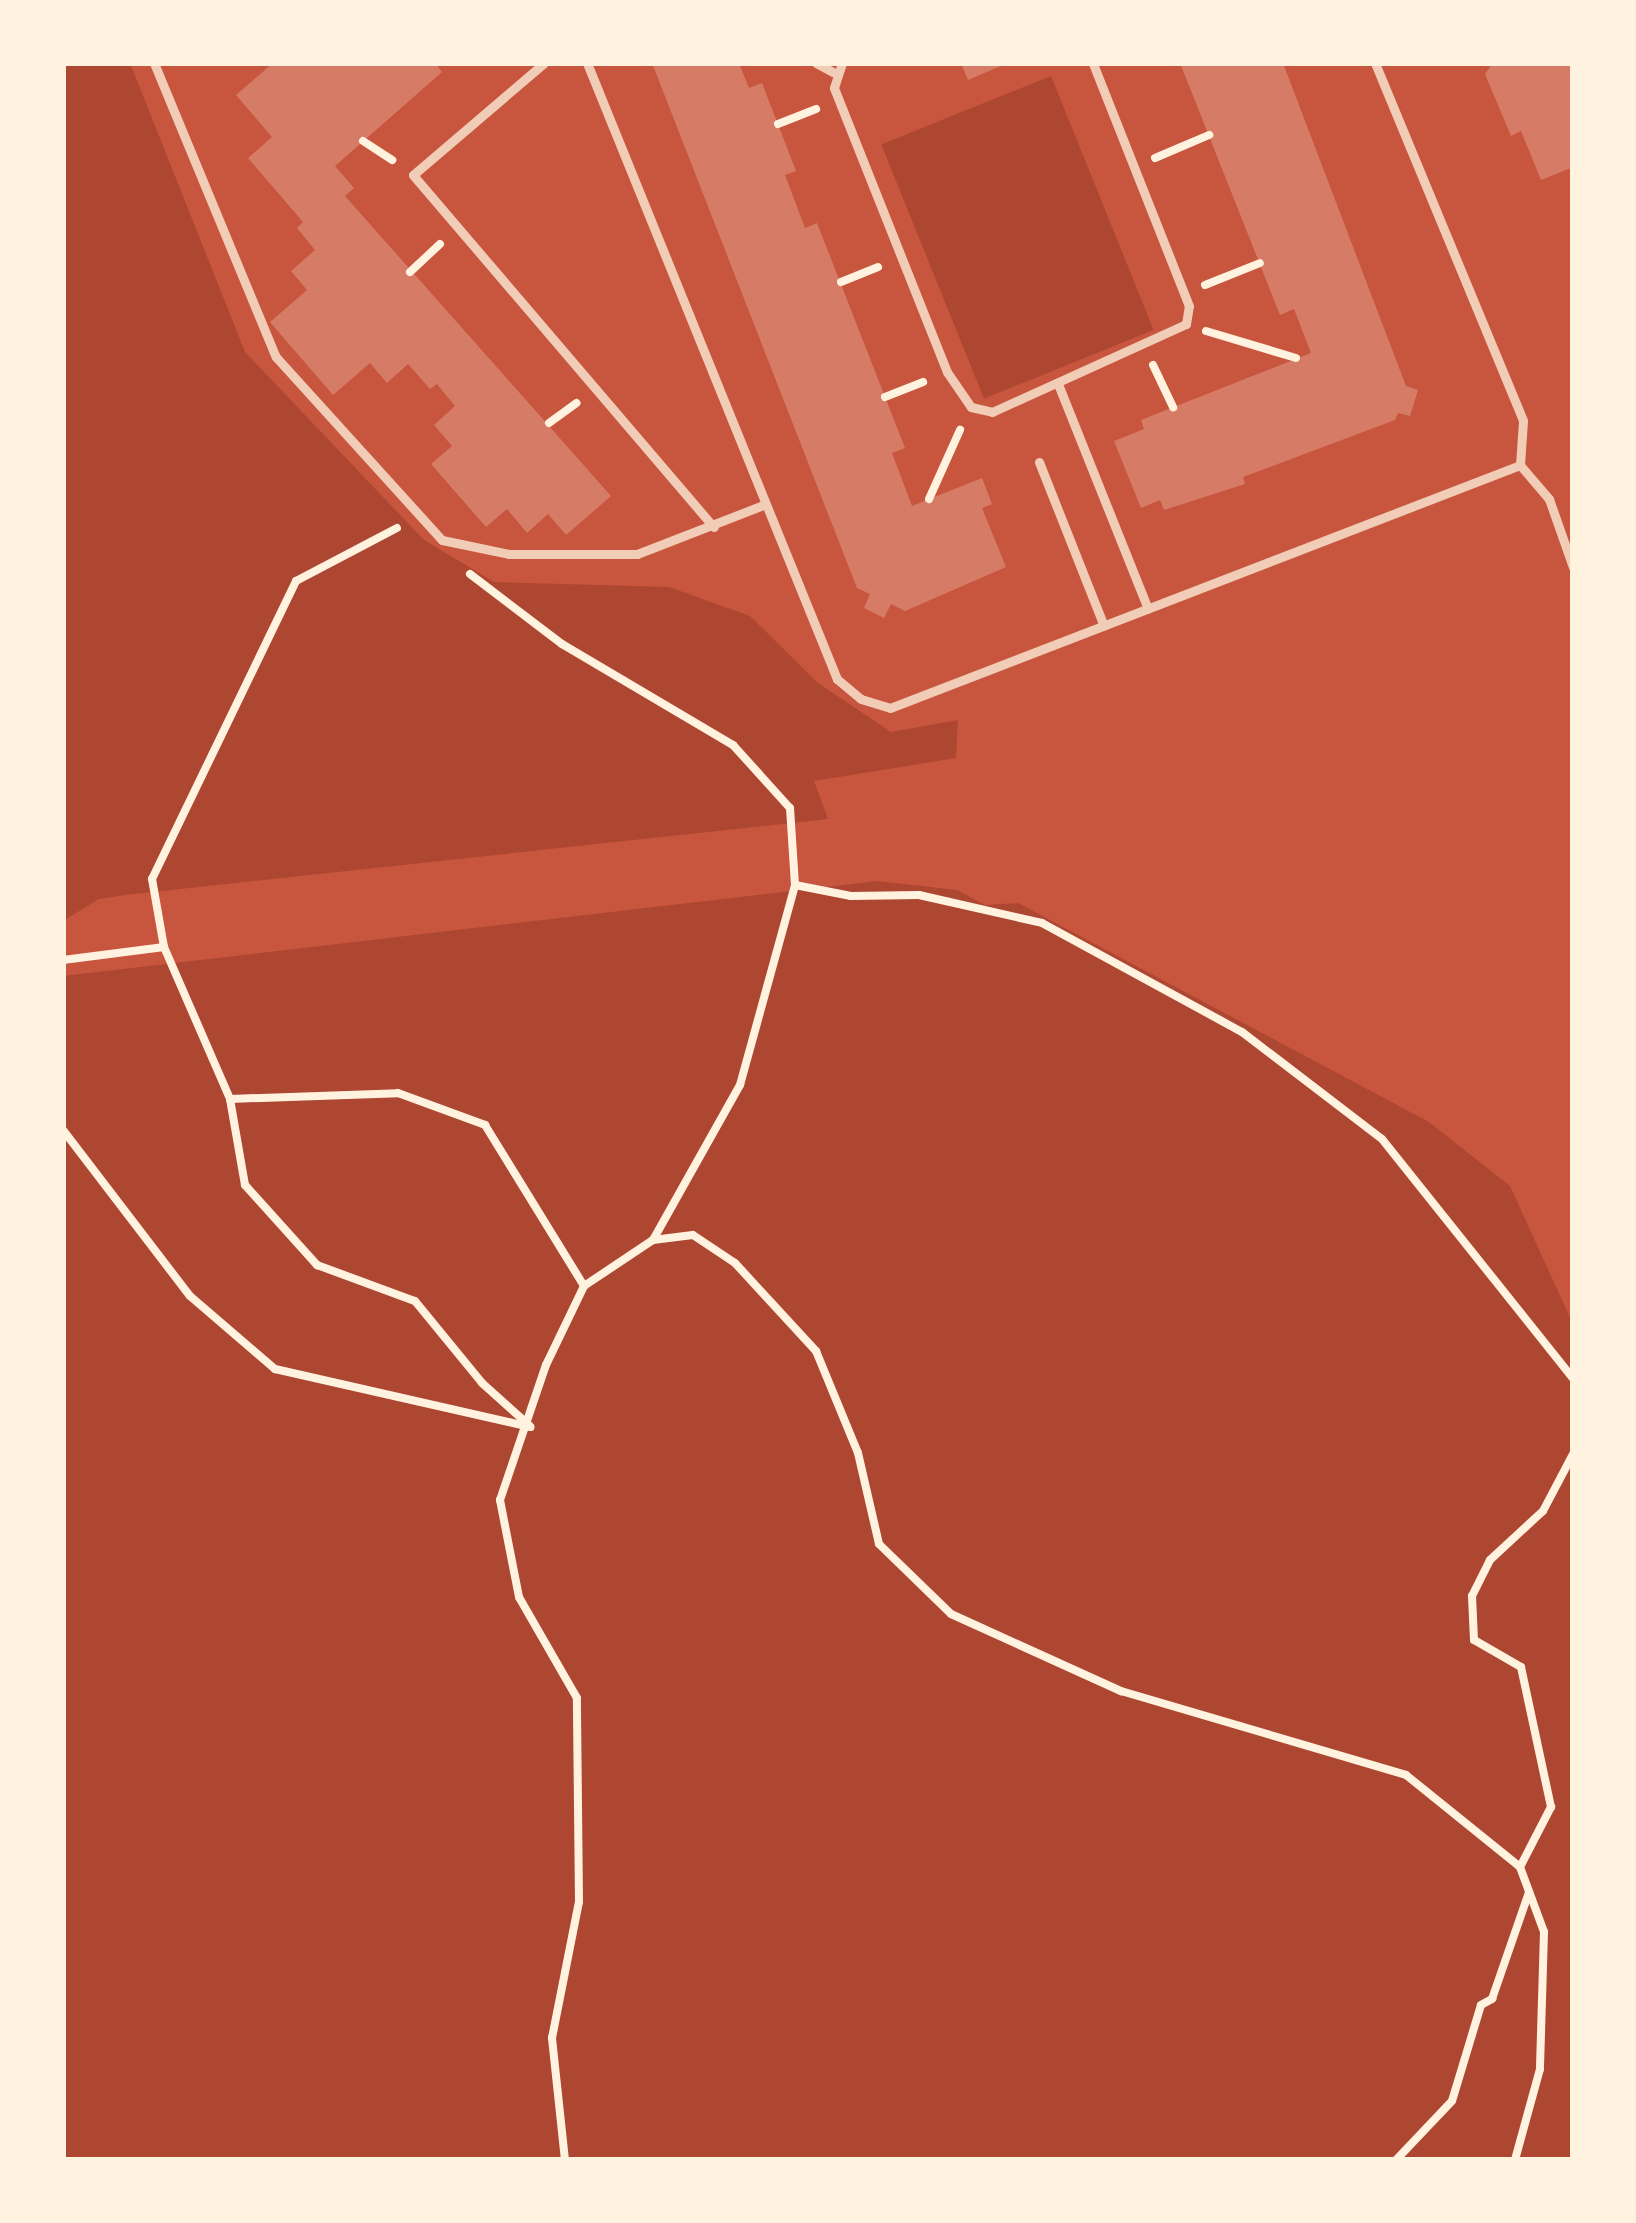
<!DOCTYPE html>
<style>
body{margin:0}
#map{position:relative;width:1636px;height:2223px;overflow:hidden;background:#c8553d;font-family:Manrope,sans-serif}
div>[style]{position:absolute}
.green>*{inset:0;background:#ae4732;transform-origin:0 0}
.building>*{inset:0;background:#d67c66}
.path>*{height:8px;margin:-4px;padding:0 4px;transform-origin:4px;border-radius:4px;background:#fff3e0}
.service>*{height:9px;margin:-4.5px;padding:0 4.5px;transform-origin:4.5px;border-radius:4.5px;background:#f1ccb7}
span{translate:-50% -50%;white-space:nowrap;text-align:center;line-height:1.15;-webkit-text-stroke:9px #fff3e0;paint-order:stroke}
.frame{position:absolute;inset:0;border:66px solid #fff3e0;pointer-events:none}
</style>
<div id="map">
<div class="green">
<i style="clip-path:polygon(63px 63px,130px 63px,245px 352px,424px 540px,494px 582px,669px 587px,750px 616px,818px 683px,891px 732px,958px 720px,956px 758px,814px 781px,828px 819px,125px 895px,99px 899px,63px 921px)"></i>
<i style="left:1051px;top:76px;width:274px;height:183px;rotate:68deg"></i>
<i style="clip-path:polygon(877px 881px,957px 890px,985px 905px,1018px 903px,1429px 1122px,1510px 1186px,1573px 1324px,1573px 2160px,63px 2160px,63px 976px)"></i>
</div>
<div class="building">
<i style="clip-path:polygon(273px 63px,435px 63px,442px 72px,335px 166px,354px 188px,345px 196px,611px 496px,566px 535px,548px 514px,527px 533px,507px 509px,486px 527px,431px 464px,452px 446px,434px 425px,455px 406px,437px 384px,430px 389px,408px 364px,387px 383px,370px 363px,333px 395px,270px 322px,307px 290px,291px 271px,315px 250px,297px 228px,303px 222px,248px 158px,272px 137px,236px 95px)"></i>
<i style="clip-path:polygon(652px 63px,739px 63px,749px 88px,762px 83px,796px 171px,785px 175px,805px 228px,817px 223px,905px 448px,892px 453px,912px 506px,982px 478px,992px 504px,982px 508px,1006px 567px,905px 611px,891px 604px,884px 618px,864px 608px,870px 594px,857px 588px)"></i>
<i style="clip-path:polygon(961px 63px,1008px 63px,968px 80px)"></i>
<i style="clip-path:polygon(1180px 63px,1283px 63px,1406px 386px,1418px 390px,1410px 416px,1398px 413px,1395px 420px,1243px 477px,1245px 484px,1164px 510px,1160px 500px,1141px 508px,1114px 441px,1144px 429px,1141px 420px,1311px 353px,1294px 309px,1280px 315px)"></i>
<i style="clip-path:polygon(1493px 63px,1573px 63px,1573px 167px,1541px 180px,1521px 131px,1511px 136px,1485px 74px)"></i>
</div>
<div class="path">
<i style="left:778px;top:124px;width:41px;rotate:-21.5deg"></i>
<i style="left:363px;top:141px;width:35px;rotate:33deg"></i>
<i style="left:1155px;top:158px;width:59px;rotate:-23.1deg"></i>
<i style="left:410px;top:272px;width:41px;rotate:-43deg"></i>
<i style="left:841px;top:282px;width:40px;rotate:-22deg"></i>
<i style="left:1205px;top:285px;width:59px;rotate:-21.8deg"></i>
<i style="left:1206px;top:331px;width:94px;rotate:16.7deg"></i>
<i style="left:1153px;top:365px;width:47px;rotate:64.5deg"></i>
<i style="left:885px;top:397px;width:41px;rotate:-21.5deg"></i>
<i style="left:549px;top:423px;width:34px;rotate:-36deg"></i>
<i style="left:929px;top:499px;width:76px;rotate:-65.8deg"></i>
<i style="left:470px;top:574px;width:116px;rotate:37.3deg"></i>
<i style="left:562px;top:644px;width:199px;rotate:30.6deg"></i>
<i style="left:733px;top:745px;width:85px;rotate:47.9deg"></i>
<i style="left:790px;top:808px;width:77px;rotate:86.3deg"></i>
<i style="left:795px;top:885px;width:57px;rotate:11.1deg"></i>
<i style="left:851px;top:896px;width:68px;rotate:-0.8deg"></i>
<i style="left:919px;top:895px;width:126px;rotate:12.8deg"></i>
<i style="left:1042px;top:923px;width:228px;rotate:28.6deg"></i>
<i style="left:1242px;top:1032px;width:176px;rotate:37.4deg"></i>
<i style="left:1382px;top:1139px;width:306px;rotate:51.4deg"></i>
<i style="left:164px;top:947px;width:69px;rotate:-100deg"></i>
<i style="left:152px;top:879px;width:331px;rotate:-64.2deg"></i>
<i style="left:296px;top:581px;width:114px;rotate:-27.7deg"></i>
<i style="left:63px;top:960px;width:102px;rotate:-7.3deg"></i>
<i style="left:164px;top:947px;width:166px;rotate:66.5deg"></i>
<i style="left:230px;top:1099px;width:168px;rotate:-2deg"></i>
<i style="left:398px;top:1093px;width:93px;rotate:20.2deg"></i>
<i style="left:485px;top:1125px;width:189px;rotate:58.4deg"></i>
<i style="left:584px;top:1286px;width:83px;rotate:-33.7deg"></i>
<i style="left:653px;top:1240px;width:40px;rotate:-7.1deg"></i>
<i style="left:693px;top:1235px;width:50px;rotate:33.7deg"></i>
<i style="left:735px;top:1263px;width:120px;rotate:47.4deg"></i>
<i style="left:816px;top:1351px;width:110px;rotate:67.6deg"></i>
<i style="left:858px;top:1453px;width:93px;rotate:77deg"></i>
<i style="left:879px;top:1544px;width:100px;rotate:44.2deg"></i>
<i style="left:951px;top:1614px;width:187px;rotate:24.4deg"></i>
<i style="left:1121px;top:1691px;width:297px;rotate:16.4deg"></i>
<i style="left:1406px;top:1775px;width:146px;rotate:38.9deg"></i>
<i style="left:1520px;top:1867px;width:69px;rotate:69.7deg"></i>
<i style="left:1544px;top:1932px;width:137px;rotate:91.7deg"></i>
<i style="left:1540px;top:2069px;width:94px;rotate:105.4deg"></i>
<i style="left:230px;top:1099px;width:87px;rotate:80.1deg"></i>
<i style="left:245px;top:1185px;width:108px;rotate:48deg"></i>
<i style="left:317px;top:1265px;width:104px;rotate:20.2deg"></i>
<i style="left:415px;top:1301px;width:106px;rotate:50.7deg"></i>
<i style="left:482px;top:1383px;width:64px;rotate:41.9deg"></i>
<i style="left:63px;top:1130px;width:209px;rotate:52.6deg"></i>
<i style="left:190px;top:1296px;width:112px;rotate:40.7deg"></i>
<i style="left:275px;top:1369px;width:262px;rotate:12.8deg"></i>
<i style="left:653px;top:1240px;width:178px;rotate:-60.7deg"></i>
<i style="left:740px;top:1085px;width:207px;rotate:-74.6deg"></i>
<i style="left:1520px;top:1867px;width:68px;rotate:-62.7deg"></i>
<i style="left:1551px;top:1807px;width:143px;rotate:-102.1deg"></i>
<i style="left:1521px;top:1667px;width:54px;rotate:-150.1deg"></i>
<i style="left:1474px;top:1640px;width:44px;rotate:-92.6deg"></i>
<i style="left:1472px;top:1596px;width:40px;rotate:-63.4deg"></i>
<i style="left:1490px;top:1560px;width:72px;rotate:-42.8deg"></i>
<i style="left:1543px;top:1511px;width:64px;rotate:-62.2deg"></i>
<i style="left:565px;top:2160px;width:123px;rotate:-96.1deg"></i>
<i style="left:552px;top:2038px;width:139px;rotate:-78.8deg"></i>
<i style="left:579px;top:1902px;width:204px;rotate:-90.6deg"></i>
<i style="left:577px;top:1698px;width:116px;rotate:-119.9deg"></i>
<i style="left:519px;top:1597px;width:99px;rotate:-101.1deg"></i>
<i style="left:500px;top:1500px;width:143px;rotate:-71.2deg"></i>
<i style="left:546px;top:1365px;width:88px;rotate:-64.3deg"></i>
<i style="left:1396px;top:2160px;width:81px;rotate:-46.5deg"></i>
<i style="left:1452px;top:2101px;width:100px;rotate:-73.2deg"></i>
<i style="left:1481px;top:2005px;width:13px;rotate:-29deg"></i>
<i style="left:1492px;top:1999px;width:113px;rotate:-70.9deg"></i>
</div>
<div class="service">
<i style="left:154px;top:63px;width:318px;rotate:67.5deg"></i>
<i style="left:276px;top:357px;width:247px;rotate:47.8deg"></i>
<i style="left:442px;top:540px;width:68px;rotate:11.8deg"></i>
<i style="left:509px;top:554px;width:128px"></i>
<i style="left:637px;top:554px;width:138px;rotate:-21.2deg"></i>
<i style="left:544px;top:63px;width:172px;rotate:139.5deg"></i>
<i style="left:413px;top:175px;width:463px;rotate:49.5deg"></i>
<i style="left:587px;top:63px;width:665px;rotate:67.91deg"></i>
<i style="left:837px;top:679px;width:31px;rotate:40deg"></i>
<i style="left:861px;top:699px;width:30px;rotate:17deg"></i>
<i style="left:890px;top:708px;width:675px;rotate:-21.09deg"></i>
<i style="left:816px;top:63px;width:19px;rotate:28deg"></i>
<i style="left:842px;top:63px;width:26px;rotate:108deg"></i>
<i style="left:834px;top:88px;width:306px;rotate:68.3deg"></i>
<i style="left:947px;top:372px;width:42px;rotate:55.6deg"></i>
<i style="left:971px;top:407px;width:22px;rotate:13deg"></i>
<i style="left:992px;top:412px;width:213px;rotate:-24.4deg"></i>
<i style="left:1186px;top:324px;width:18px;rotate:-81deg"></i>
<i style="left:1189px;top:306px;width:261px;rotate:-111.6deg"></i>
<i style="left:1375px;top:63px;width:387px;rotate:67.5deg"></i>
<i style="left:1523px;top:421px;width:44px;rotate:93.9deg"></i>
<i style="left:1058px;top:384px;width:242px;rotate:68.2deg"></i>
<i style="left:1039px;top:462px;width:176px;rotate:68.4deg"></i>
<i style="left:1520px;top:465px;width:45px;rotate:49.5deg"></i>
<i style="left:1549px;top:499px;width:72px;rotate:70.6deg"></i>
</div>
<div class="frame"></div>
</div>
